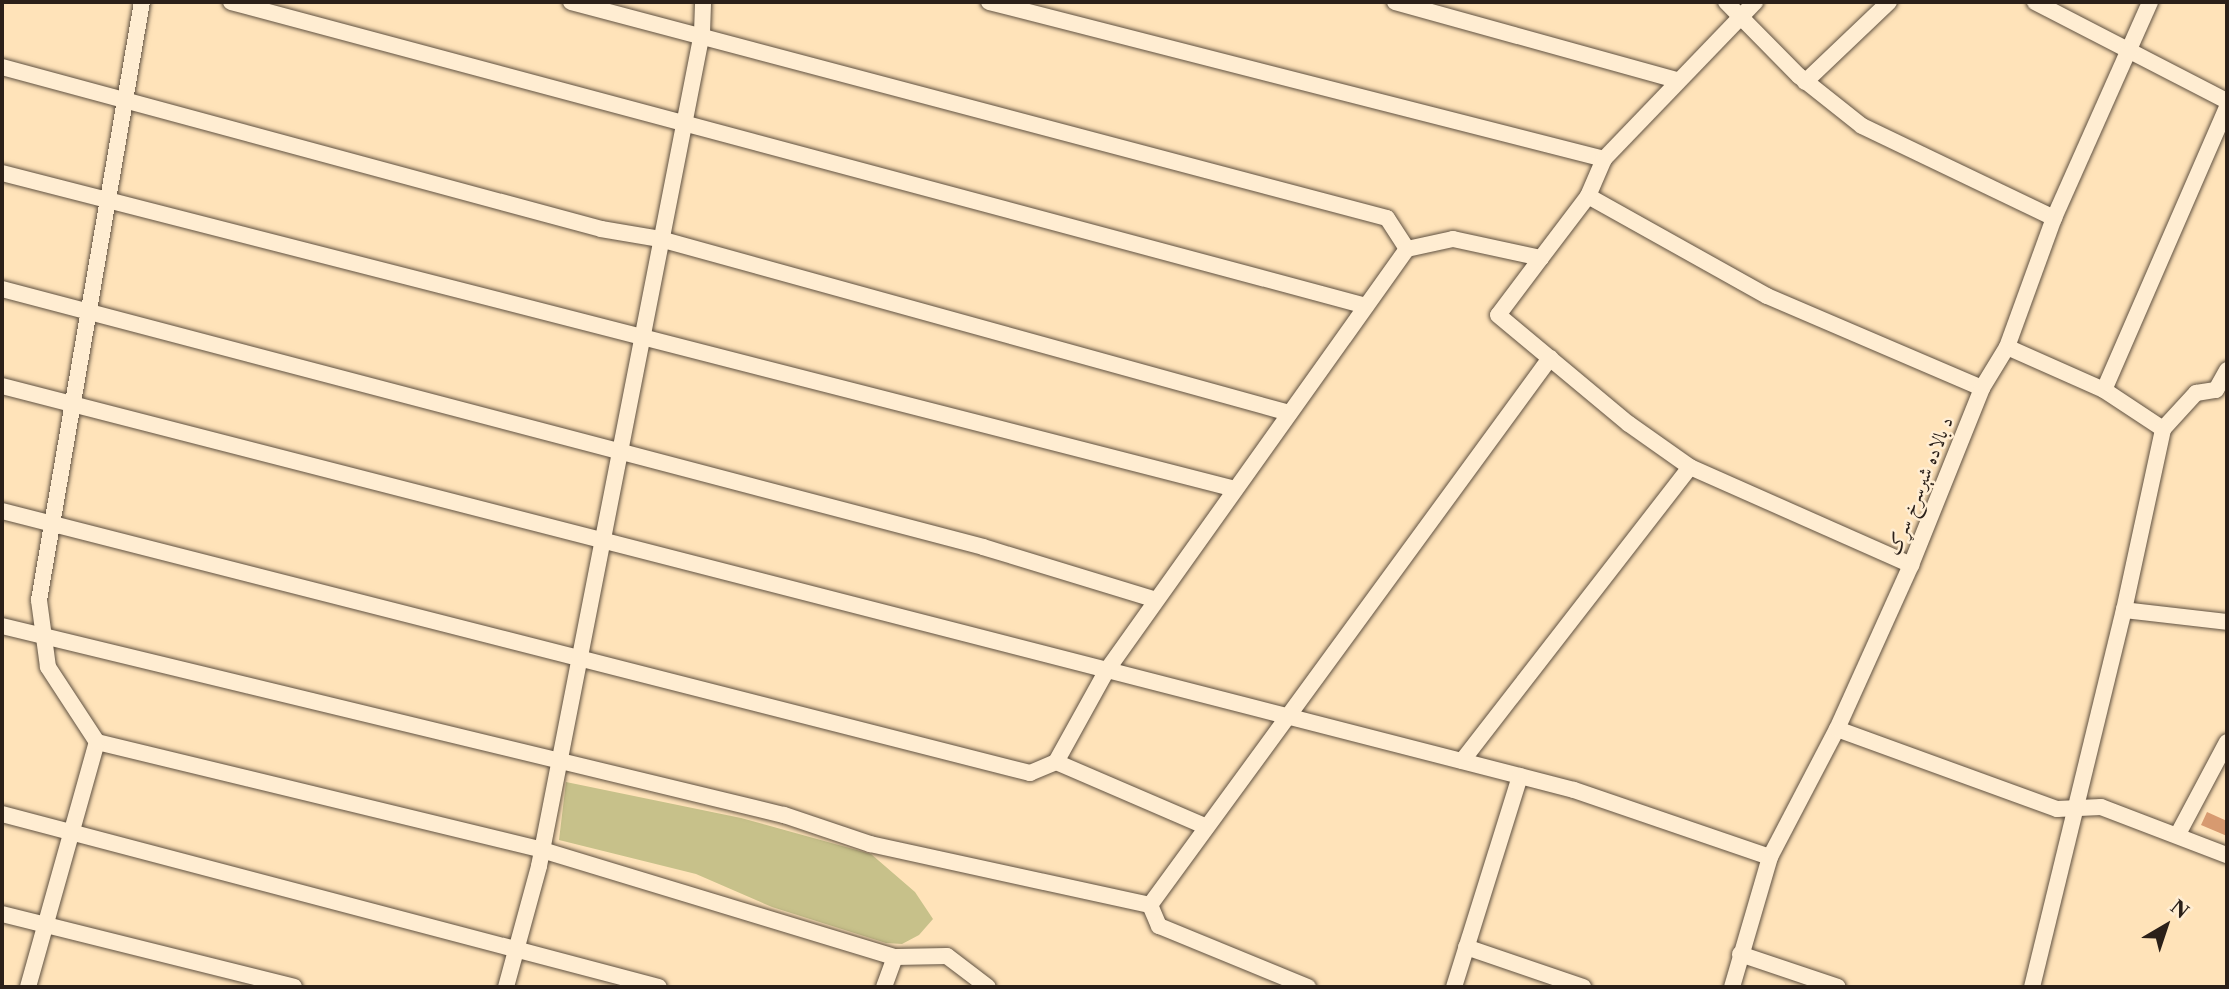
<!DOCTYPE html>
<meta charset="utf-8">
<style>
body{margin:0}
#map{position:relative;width:2229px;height:989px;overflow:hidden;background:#ffe3b9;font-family:"Libre Caslon Text",Amiri,serif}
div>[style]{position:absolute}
.green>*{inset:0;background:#c7c18a}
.building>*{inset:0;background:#d79a70}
.roads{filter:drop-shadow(0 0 2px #605141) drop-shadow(0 0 2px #605141)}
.street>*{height:16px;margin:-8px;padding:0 8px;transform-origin:8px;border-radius:8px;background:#ffedd2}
span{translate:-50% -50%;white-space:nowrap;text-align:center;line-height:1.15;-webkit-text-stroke:5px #ffedd2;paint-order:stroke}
.street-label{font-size:19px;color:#2b2019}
.frame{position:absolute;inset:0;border:4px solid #2b2019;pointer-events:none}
.north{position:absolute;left:2131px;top:891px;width:70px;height:70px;-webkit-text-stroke:5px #ffedd2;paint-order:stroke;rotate:39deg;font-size:19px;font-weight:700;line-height:28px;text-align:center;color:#2b2019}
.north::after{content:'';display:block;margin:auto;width:24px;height:32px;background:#2b2019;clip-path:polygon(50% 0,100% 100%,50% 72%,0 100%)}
</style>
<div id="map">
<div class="green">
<i style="clip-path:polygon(566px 782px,741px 818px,871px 854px,915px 892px,933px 919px,919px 935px,902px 944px,886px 943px,772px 907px,696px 874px,559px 840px)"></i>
</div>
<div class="building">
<i style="clip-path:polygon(2207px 812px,2227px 821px,2227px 836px,2201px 825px)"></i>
</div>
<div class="roads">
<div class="street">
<i style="left:231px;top:2px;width:1175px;rotate:14.99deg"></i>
<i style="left:571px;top:2px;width:844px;rotate:14.83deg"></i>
<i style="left:1387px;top:218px;width:37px;rotate:57deg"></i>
<i style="left:989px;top:2px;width:635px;rotate:14.32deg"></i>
<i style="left:1395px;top:2px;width:292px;rotate:15.5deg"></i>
<i style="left:1726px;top:2px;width:104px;rotate:45.4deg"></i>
<i style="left:1799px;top:76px;width:80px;rotate:38.4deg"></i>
<i style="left:1862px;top:126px;width:213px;rotate:25.6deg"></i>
<i style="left:2035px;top:2px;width:216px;rotate:27.3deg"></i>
<i style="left:2px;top:67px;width:621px;rotate:15.13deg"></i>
<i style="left:601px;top:229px;width:60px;rotate:9.6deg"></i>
<i style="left:660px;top:239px;width:653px;rotate:15.46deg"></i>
<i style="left:1805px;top:82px;width:116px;rotate:-43.6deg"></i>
<i style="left:2px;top:173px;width:1273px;rotate:14.37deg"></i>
<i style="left:1588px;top:196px;width:205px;rotate:29.2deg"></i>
<i style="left:1767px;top:296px;width:234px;rotate:23.2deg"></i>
<i style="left:1541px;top:258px;width:71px;rotate:127deg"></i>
<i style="left:1498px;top:315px;width:170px;rotate:39.8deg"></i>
<i style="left:1629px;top:424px;width:75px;rotate:35.2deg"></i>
<i style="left:1690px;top:467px;width:242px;rotate:23.9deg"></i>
<i style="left:2px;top:289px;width:1014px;rotate:14.73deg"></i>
<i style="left:983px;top:547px;width:181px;rotate:17deg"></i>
<i style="left:2007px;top:347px;width:106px;rotate:23.9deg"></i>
<i style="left:2104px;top:390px;width:71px;rotate:33.5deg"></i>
<i style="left:2px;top:386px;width:1623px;rotate:14.41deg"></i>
<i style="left:1574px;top:790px;width:207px;rotate:18.9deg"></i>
<i style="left:2104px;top:390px;width:309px;rotate:-66.5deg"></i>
<i style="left:2px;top:511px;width:1061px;rotate:14.3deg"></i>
<i style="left:1030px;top:773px;width:28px;rotate:-23deg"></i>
<i style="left:1056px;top:762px;width:164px;rotate:23.3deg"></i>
<i style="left:2124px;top:610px;width:104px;rotate:6.6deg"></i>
<i style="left:2px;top:626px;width:805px;rotate:13.59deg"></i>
<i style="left:784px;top:815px;width:91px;rotate:18.6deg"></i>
<i style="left:870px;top:844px;width:287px;rotate:12.3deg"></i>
<i style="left:1150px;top:905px;width:23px;rotate:67deg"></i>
<i style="left:1159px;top:926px;width:161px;rotate:22.3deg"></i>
<i style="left:1837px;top:729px;width:234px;rotate:20deg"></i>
<i style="left:2057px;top:809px;width:44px;rotate:-2.6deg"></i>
<i style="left:2101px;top:807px;width:135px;rotate:20.9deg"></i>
<i style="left:97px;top:742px;width:458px;rotate:13.6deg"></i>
<i style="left:542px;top:850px;width:369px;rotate:16.9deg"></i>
<i style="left:895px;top:957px;width:52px;rotate:-1.1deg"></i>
<i style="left:947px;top:956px;width:51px;rotate:37.1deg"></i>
<i style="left:1462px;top:761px;width:372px;rotate:-52.2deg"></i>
<i style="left:1056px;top:762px;width:105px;rotate:-61deg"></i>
<i style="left:1107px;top:670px;width:517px;rotate:-54.53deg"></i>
<i style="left:1407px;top:249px;width:47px;rotate:-12.3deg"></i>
<i style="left:1453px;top:239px;width:90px;rotate:12.2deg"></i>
<i style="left:1541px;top:258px;width:78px;rotate:-52.8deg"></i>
<i style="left:1588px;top:196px;width:40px;rotate:-66.6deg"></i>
<i style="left:1604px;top:159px;width:218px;rotate:-46.1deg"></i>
<i style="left:2px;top:814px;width:679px;rotate:14.75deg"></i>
<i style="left:2178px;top:834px;width:104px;rotate:-62deg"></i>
<i style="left:1150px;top:905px;width:678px;rotate:-53.82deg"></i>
<i style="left:2px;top:914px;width:301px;rotate:14deg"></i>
<i style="left:1466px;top:947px;width:124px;rotate:18.9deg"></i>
<i style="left:1740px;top:954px;width:103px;rotate:18.6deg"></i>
<i style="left:28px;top:987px;width:255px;rotate:-74.3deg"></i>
<i style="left:97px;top:742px;width:90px;rotate:-123.2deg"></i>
<i style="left:48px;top:667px;width:68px;rotate:-97.7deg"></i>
<i style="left:39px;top:600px;width:607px;rotate:-80.23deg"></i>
<i style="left:506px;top:987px;width:125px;rotate:-74.7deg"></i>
<i style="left:539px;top:866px;width:849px;rotate:-78.93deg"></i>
<i style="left:702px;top:33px;width:31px;rotate:-88deg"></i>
<i style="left:884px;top:987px;width:32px;rotate:-70deg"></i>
<i style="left:1454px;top:987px;width:221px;rotate:-72.6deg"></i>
<i style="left:1732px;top:987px;width:135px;rotate:-73.7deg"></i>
<i style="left:1770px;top:857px;width:144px;rotate:-62.4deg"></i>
<i style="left:1837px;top:729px;width:180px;rotate:-65.7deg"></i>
<i style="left:1911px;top:565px;width:191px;rotate:-68.1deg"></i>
<i style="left:1982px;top:388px;width:48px;rotate:-58.6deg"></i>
<i style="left:2007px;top:347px;width:137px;rotate:-70deg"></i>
<i style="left:2054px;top:218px;width:236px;rotate:-66deg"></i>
<i style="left:2032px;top:987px;width:388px;rotate:-76.3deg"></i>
<i style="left:2124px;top:610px;width:185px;rotate:-77.8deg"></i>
<i style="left:2163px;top:429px;width:49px;rotate:-47.5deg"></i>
<i style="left:2196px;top:393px;width:20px;rotate:-9deg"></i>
<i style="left:2216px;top:390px;width:23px;rotate:-61deg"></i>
</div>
</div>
<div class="street-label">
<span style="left:1920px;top:486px;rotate:-68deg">د بالاده شېرسرخ سړک</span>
</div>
<div class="frame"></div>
<div class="north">N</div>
</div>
